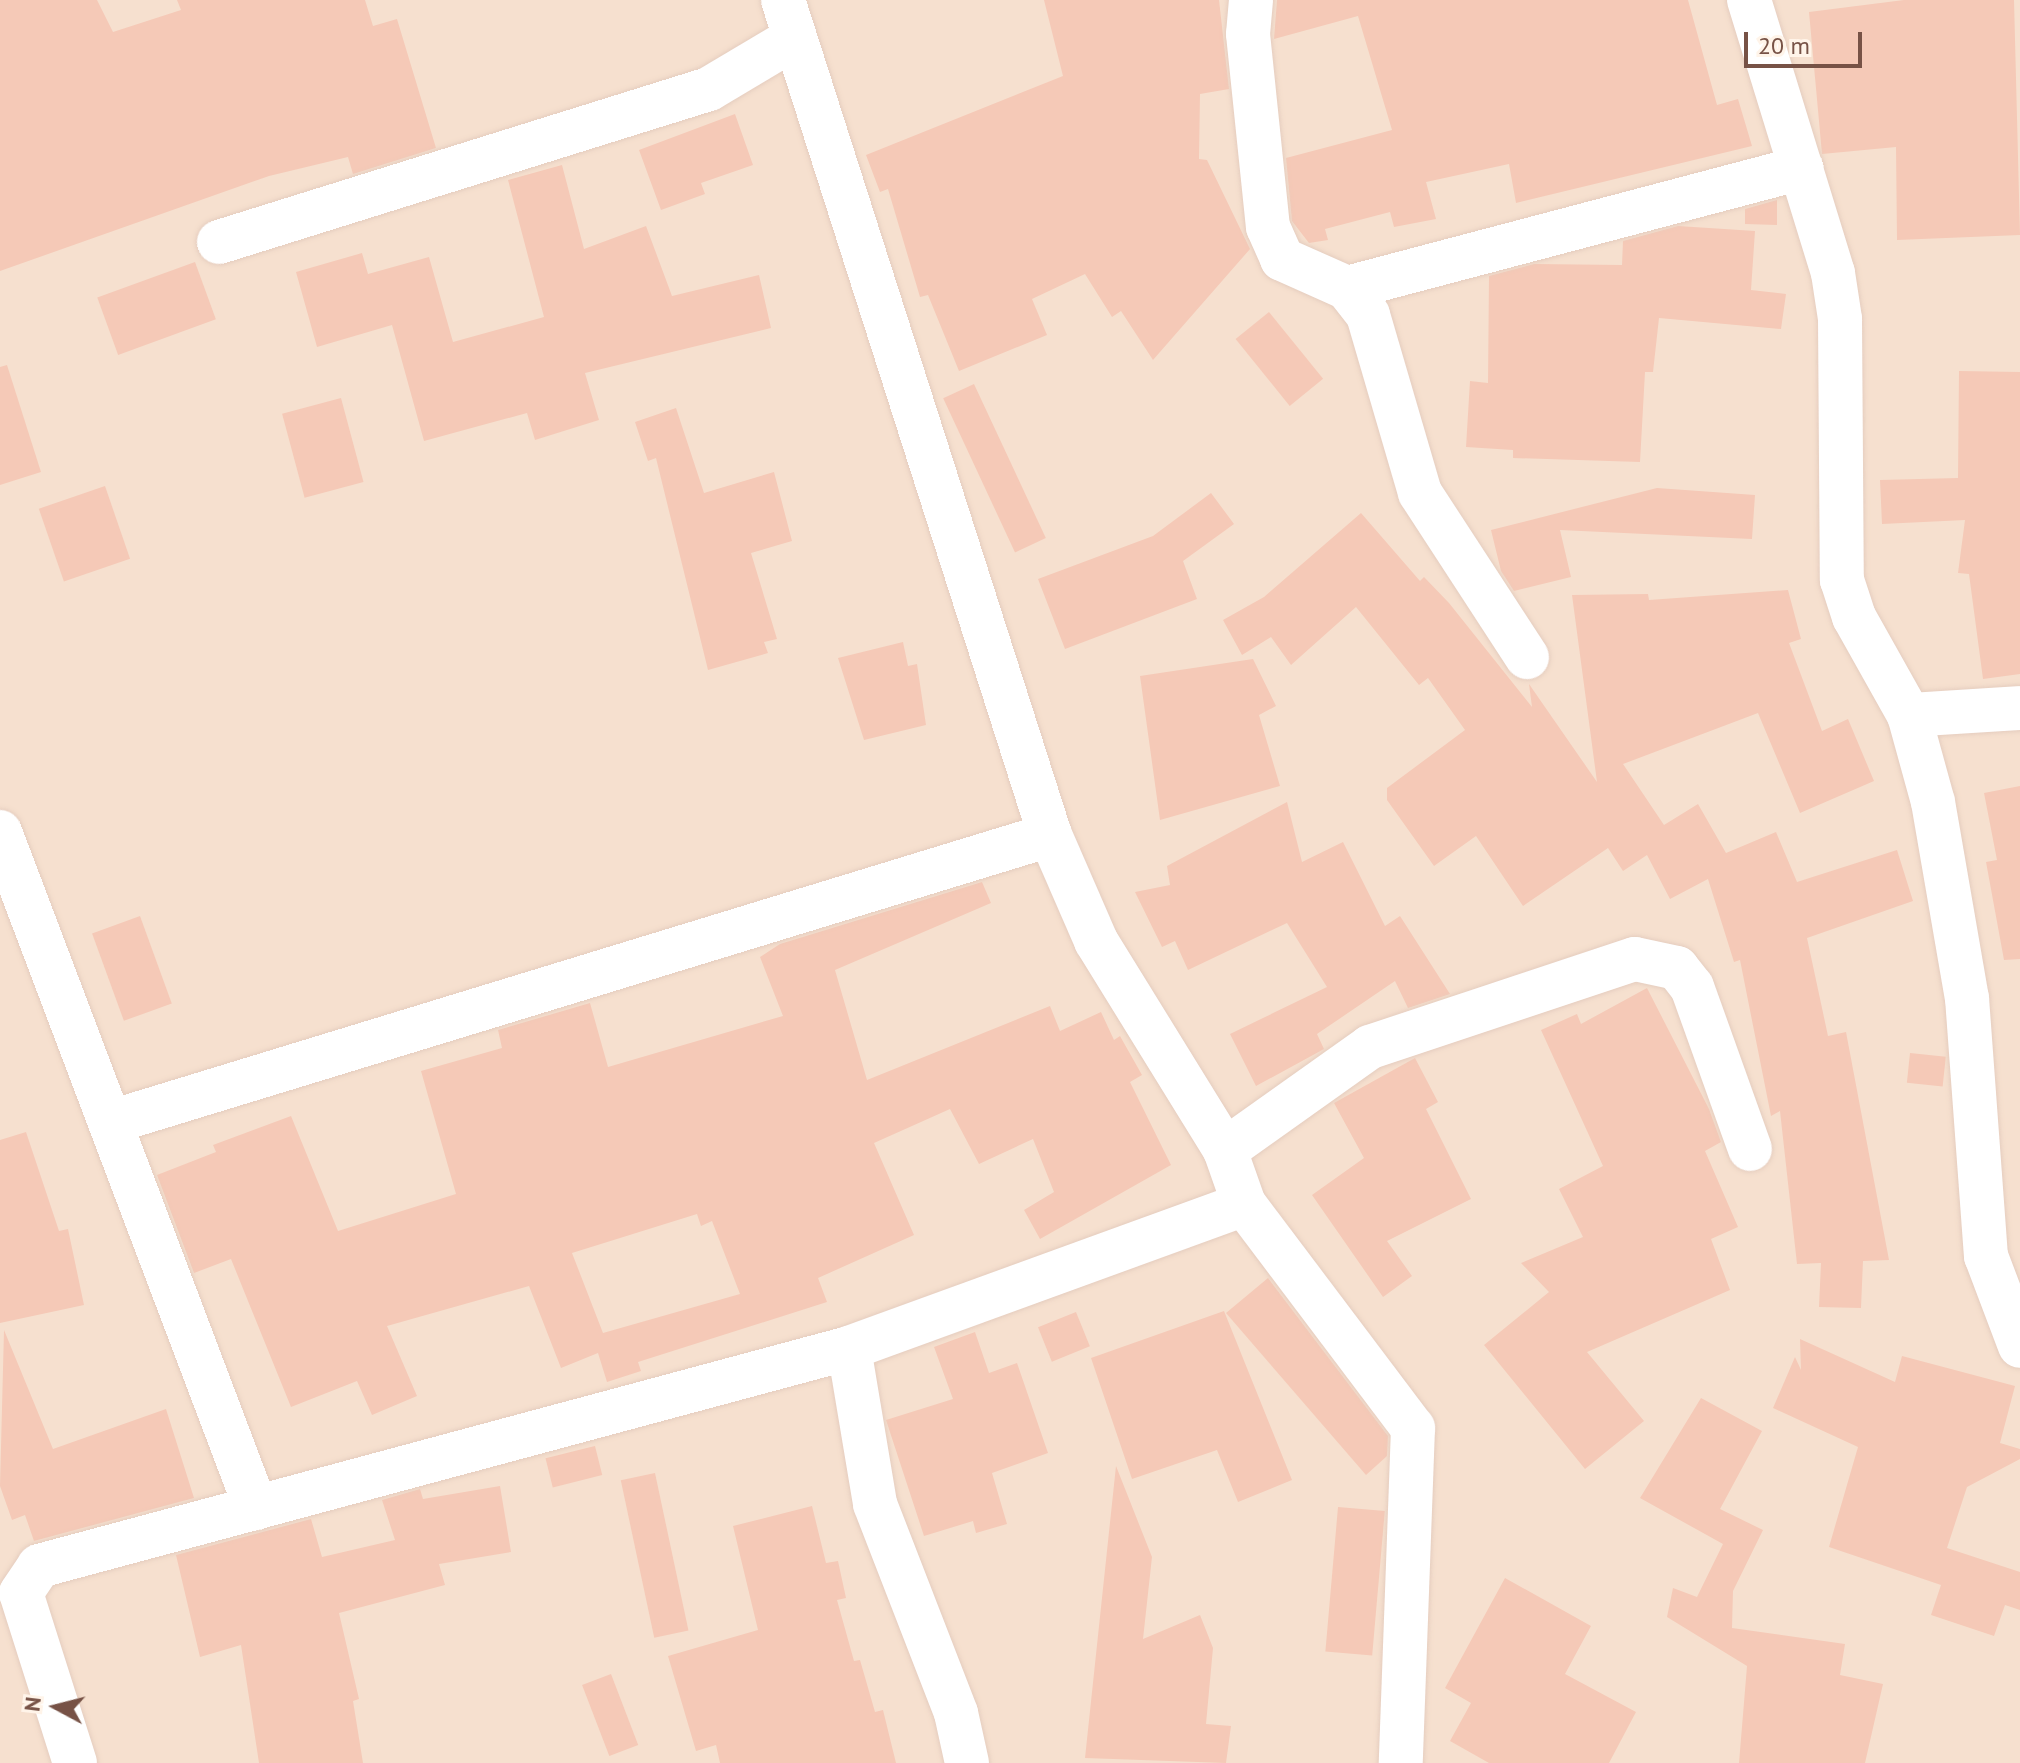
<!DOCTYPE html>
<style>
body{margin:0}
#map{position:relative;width:2020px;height:1763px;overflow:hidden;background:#fef0e1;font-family:"PT Sans",sans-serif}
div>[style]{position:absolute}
.residential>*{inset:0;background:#f6e0cf;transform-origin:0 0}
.building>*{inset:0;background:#f5c9b7;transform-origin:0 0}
.roads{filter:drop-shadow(0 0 2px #e5cdbf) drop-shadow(0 0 2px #e5cdbf)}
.minor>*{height:44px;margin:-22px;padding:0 22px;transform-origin:22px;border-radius:22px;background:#fff}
span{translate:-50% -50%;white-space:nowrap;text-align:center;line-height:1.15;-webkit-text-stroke:7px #fff4e9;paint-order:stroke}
.north{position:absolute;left:16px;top:1667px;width:80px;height:80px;-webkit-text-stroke:6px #fff4e9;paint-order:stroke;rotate:277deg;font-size:22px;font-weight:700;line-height:32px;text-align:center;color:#775246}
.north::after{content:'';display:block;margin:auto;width:28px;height:36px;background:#775246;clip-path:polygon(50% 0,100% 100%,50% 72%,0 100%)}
.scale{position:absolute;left:1744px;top:32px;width:118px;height:36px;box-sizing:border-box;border:4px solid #775246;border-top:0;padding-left:10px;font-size:24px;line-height:28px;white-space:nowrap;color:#775246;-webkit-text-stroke:6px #fff4e9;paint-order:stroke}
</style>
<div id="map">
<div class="residential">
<i style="left:0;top:0;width:2020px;height:1763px"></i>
</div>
<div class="building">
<i style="clip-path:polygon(0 0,97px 0,113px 32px,181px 10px,177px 0,365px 0,373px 26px,397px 19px,436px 148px,353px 174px,348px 157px,269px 176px,0 271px)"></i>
<i style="clip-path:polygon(1044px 0,1219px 0,1229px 89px,1200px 94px,1199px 159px,1207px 160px,1250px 249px,1153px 360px,1121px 311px,1112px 317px,1085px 274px,1032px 299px,1047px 335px,959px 371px,928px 295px,920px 297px,888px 189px,880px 192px,866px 155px,1063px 76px)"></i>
<i style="clip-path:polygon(1277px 0,1688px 0,1717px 105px,1738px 99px,1752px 146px,1516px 203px,1509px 164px,1426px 182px,1436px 219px,1394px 227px,1390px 212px,1325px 229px,1328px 240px,1309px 243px,1292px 221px,1286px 158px,1392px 130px,1358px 16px,1274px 39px)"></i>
<i style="clip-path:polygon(1904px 0,2014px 0,2020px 235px,1897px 240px,1896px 147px,1822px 154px,1809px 12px)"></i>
<i style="clip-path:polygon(735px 114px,753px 165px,701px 183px,705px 194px,661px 210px,639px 150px)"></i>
<i style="clip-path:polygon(562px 165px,584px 249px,646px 226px,672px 296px,759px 275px,771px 328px,585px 373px,599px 420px,535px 440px,527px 413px,424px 441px,392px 325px,317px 347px,296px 272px,362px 253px,368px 274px,429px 257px,453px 342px,544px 317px,508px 180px)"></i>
<i style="clip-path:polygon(1777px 200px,1777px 225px,1745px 224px,1745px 209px)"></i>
<i style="clip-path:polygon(1678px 226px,1755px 231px,1751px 290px,1786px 294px,1781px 329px,1659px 318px,1653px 372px,1645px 372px,1640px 462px,1513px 458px,1513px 450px,1466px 447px,1470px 381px,1488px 383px,1489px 276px,1534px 264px,1622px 265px,1623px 241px)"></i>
<i style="left:195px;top:262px;width:61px;height:104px;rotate:70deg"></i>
<i style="left:1269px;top:312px;width:86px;height:43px;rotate:51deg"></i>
<i style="clip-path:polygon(7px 365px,41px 472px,0 485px,0 367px)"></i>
<i style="clip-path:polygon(1959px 371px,2020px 372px,2020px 674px,1983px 679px,1969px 574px,1958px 573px,1965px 520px,1882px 524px,1880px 480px,1958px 478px)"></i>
<i style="left:974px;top:384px;width:170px;height:34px;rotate:65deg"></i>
<i style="left:341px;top:398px;width:87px;height:61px;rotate:75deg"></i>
<i style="clip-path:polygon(676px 408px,704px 493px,774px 472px,792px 541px,751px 553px,777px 639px,764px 642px,768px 653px,708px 670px,656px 458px,648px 461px,635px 422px)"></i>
<i style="left:105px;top:486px;width:77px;height:70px;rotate:71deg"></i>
<i style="clip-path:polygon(1657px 488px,1755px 495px,1752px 539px,1560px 530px,1571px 577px,1514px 591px,1501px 571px,1491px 530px)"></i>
<i style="clip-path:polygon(1211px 493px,1234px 524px,1183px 561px,1197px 599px,1065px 649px,1038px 579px,1153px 536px)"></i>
<i style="clip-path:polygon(1361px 513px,1420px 581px,1424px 577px,1449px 603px,1532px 707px,1529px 684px,1597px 782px,1572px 595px,1648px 594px,1649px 600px,1788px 590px,1801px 639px,1789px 643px,1822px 731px,1848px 719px,1874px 781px,1800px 813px,1758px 713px,1623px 764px,1664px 825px,1698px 804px,1726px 853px,1776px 832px,1797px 882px,1897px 850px,1913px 901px,1807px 938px,1828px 1036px,1846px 1032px,1889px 1260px,1863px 1261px,1861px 1308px,1819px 1307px,1821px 1263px,1797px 1264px,1780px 1111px,1771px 1116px,1740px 960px,1734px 962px,1708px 879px,1670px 899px,1647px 855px,1623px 871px,1608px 848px,1523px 906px,1476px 836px,1434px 866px,1387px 800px,1387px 788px,1465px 730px,1428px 678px,1419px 685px,1356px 607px,1291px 665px,1271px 637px,1242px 655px,1223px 620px,1264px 597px)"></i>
<i style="clip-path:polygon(903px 642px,908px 666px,917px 664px,926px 725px,864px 740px,838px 658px)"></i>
<i style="clip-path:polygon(1253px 659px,1276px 706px,1259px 715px,1280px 786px,1160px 820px,1140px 676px)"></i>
<i style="clip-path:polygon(2020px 786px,2020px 959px,2004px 960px,1986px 862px,1997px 860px,1984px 793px)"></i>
<i style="clip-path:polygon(1287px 802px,1302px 862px,1343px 842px,1385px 926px,1400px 916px,1450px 994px,1408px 1008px,1395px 981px,1317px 1034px,1324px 1049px,1256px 1086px,1230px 1034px,1327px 987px,1287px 923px,1188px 970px,1175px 941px,1162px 947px,1135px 892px,1170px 885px,1167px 866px)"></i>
<i style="clip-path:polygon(evenodd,982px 882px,991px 903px,835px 970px,867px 1080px,1050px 1006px,1060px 1031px,1101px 1012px,1114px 1040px,1120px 1036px,1142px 1075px,1130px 1082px,1171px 1165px,1040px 1239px,1024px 1210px,1054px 1192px,1033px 1139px,979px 1164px,950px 1109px,874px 1143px,914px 1235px,818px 1278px,827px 1302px,638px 1362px,641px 1371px,607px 1382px,598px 1353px,561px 1368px,529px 1286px,387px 1326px,417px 1396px,372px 1415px,357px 1381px,291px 1407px,231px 1259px,194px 1273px,157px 1175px,216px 1152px,213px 1145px,291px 1116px,338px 1231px,456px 1194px,421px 1071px,502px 1048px,498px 1030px,590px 1003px,608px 1067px,783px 1016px,760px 957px,780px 944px,982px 882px,697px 1214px,701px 1226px,712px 1221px,740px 1294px,603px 1333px,572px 1253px,697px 1214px)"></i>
<i style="left:140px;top:916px;width:93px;height:51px;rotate:70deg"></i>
<i style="clip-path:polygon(1647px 988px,1709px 1109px,1721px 1142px,1705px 1151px,1738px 1227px,1711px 1239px,1730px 1290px,1587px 1352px,1644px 1421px,1585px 1469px,1484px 1345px,1549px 1292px,1521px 1263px,1583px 1237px,1559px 1189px,1603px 1166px,1541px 1030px,1577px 1014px,1581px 1024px)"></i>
<i style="left:1910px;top:1053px;width:36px;height:30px;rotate:6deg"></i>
<i style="clip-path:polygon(1415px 1058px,1438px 1102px,1426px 1109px,1471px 1199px,1387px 1241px,1412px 1276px,1383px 1297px,1312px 1195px,1364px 1158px,1334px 1103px)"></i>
<i style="clip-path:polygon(26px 1132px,59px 1231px,68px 1229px,84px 1305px,0 1323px,0 1140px)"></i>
<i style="clip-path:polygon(1268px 1278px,1388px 1436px,1387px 1456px,1366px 1475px,1226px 1313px)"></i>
<i style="clip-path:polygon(1224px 1311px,1292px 1480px,1238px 1502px,1217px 1450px,1132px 1479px,1091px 1358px)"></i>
<i style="left:1076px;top:1312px;width:37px;height:41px;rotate:68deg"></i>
<i style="clip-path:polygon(4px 1330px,53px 1449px,166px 1409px,194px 1498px,34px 1541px,25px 1515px,12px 1520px,0 1486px)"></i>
<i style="clip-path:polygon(975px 1332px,989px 1373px,1017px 1363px,1048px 1453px,992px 1473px,1007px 1524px,976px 1533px,973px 1521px,924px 1536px,886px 1420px,953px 1399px,934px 1347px)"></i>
<i style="clip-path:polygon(1800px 1339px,1895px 1382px,1902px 1356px,2015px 1386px,2000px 1443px,2020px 1449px,2020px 1459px,1967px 1487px,1947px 1548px,2020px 1572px,2020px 1610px,2005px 1605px,1994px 1636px,1931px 1615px,1941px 1585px,1829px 1547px,1858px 1447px,1773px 1408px,1795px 1357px,1801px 1370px)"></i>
<i style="clip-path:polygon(1701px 1398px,1762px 1431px,1720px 1509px,1763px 1530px,1733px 1591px,1732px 1628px,1845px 1644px,1840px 1675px,1883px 1684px,1865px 1763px,1739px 1763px,1747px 1666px,1667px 1617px,1673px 1588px,1697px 1597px,1723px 1544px,1640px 1498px)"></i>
<i style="left:595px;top:1446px;width:30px;height:51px;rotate:76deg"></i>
<i style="clip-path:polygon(1116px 1466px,1152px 1557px,1143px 1639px,1200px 1615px,1213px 1648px,1206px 1724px,1231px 1726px,1226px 1763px,1085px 1758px)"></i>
<i style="left:655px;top:1473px;width:161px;height:35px;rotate:78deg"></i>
<i style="clip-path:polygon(500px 1486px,511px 1552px,439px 1564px,445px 1585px,339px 1613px,359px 1699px,353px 1701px,363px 1763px,259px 1763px,241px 1645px,200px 1657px,176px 1555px,311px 1519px,322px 1557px,395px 1540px,382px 1500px,420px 1489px,423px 1499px)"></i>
<i style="clip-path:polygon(812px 1506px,826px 1563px,838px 1561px,846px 1598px,837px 1600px,854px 1661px,860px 1660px,875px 1712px,883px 1710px,896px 1763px,720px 1763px,716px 1745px,696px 1751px,668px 1656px,758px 1630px,733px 1526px)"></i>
<i style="left:1338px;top:1507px;width:47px;height:145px;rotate:5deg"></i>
<i style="clip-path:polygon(1505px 1578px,1591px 1626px,1565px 1674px,1636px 1712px,1609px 1763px,1489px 1763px,1450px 1741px,1471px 1703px,1445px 1688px)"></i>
<i style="left:611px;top:1674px;width:76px;height:31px;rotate:69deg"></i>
</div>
<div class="roads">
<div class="minor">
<i style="left:783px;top:0;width:877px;rotate:72.27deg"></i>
<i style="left:1050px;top:835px;width:116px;rotate:66.5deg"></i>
<i style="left:1096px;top:941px;width:246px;rotate:58.3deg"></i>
<i style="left:1225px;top:1150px;width:57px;rotate:70.6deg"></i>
<i style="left:1244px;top:1204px;width:281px;rotate:53deg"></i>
<i style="left:1413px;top:1428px;width:335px;rotate:92.1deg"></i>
<i style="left:1251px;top:0;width:34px;rotate:95deg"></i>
<i style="left:1248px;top:34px;width:194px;rotate:84.1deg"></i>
<i style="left:1268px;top:227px;width:35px;rotate:66deg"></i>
<i style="left:1282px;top:259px;width:71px;rotate:24deg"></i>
<i style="left:1347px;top:288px;width:34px;rotate:52deg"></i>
<i style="left:1368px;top:315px;width:185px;rotate:73.7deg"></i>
<i style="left:1420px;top:493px;width:196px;rotate:56.9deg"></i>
<i style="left:1749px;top:0;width:286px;rotate:72.9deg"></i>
<i style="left:1833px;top:273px;width:47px;rotate:81.3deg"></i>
<i style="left:1840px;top:319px;width:261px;rotate:89.6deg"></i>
<i style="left:1842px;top:580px;width:39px;rotate:72deg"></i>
<i style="left:1854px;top:617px;width:112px;rotate:60.7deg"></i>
<i style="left:1909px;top:715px;width:90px;rotate:74.6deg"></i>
<i style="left:1933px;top:802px;width:199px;rotate:80.2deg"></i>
<i style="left:1967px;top:998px;width:259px;rotate:85.8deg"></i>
<i style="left:1986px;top:1256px;width:96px;rotate:69.3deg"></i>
<i style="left:219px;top:242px;width:513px;rotate:-17.34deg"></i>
<i style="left:709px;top:89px;width:98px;rotate:-30.8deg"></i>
<i style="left:1347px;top:288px;width:470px;rotate:-14.8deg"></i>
<i style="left:1909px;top:715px;width:111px;rotate:-3.6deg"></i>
<i style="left:0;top:832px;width:723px;rotate:69.26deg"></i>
<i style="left:111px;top:1122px;width:982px;rotate:-17deg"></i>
<i style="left:1225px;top:1150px;width:178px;rotate:-35.4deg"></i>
<i style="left:1370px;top:1047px;width:279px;rotate:-18.4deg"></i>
<i style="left:1635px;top:959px;width:43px;rotate:12.1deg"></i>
<i style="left:1677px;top:968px;width:24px;rotate:52deg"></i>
<i style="left:1692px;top:987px;width:172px;rotate:70.3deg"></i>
<i style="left:849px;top:1348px;width:158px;rotate:80.5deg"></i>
<i style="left:875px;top:1504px;width:224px;rotate:68.8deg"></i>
<i style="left:956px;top:1713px;width:51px;rotate:77.6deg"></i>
<i style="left:75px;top:1763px;width:178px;rotate:-107.6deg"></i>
<i style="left:21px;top:1593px;width:32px;rotate:-56deg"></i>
<i style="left:39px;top:1566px;width:839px;rotate:-15.06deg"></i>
<i style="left:849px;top:1348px;width:420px;rotate:-20deg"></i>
</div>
</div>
<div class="north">N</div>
<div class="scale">20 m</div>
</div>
